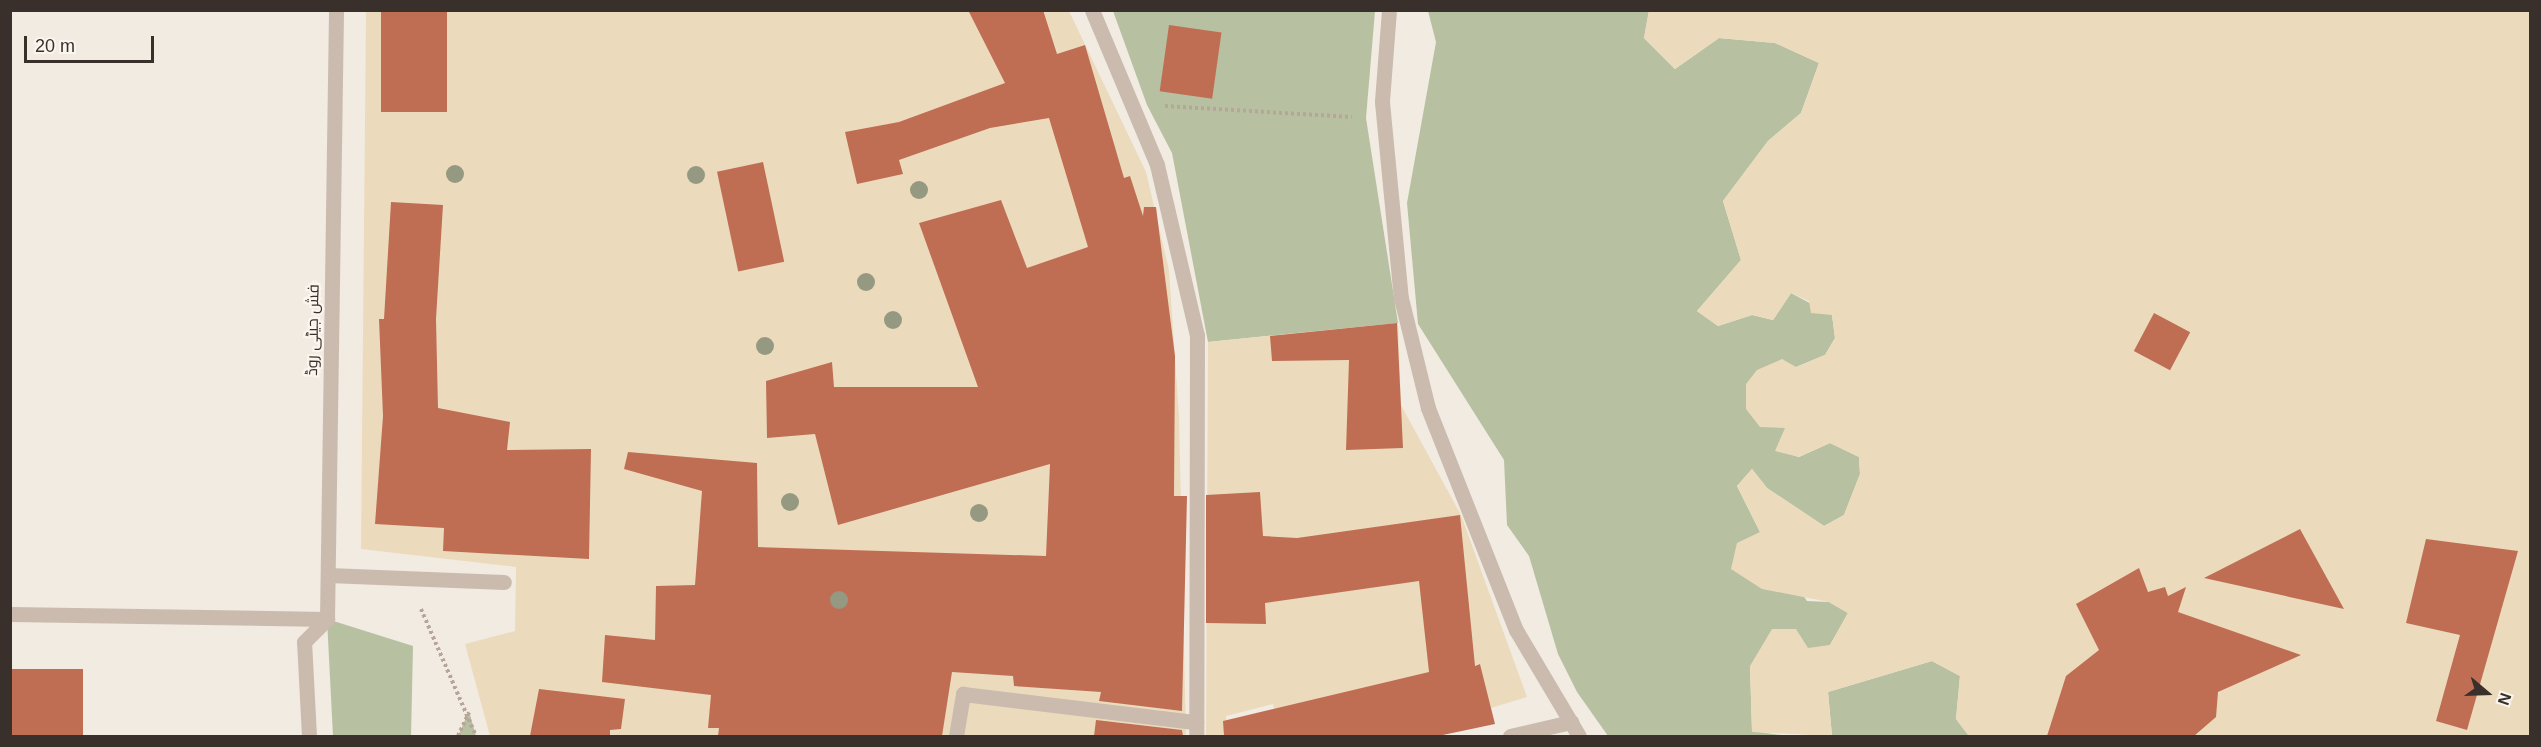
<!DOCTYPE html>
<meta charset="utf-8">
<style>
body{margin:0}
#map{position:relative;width:2541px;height:747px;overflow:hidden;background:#f2ebe2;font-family:Helvetica,Cairo,sans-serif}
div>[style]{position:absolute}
.green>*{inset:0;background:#b7c1a2}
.sand>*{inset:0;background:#ebdbbc}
.building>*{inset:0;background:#bf6e54;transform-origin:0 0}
.path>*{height:4px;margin-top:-2px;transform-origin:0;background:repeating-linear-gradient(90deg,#b6a598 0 3px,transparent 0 6px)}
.minor>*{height:15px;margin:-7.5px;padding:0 7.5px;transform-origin:7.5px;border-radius:7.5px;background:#cabbae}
.trees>*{width:18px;height:18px;margin:-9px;border-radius:50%;background:#959981}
span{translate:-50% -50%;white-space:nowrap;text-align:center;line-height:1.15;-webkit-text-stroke:4.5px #faf5ee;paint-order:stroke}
.street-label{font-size:16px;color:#39302c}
.frame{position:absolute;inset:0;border:12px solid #39302c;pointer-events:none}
.north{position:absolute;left:2457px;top:663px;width:60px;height:60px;-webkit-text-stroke:4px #faf5ee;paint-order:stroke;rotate:109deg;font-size:16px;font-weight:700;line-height:24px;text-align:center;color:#39302c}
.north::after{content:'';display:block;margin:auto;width:21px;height:27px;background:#39302c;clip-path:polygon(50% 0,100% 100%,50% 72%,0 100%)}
.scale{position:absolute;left:24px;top:36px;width:130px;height:27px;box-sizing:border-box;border:3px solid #39302c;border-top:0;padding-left:8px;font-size:18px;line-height:21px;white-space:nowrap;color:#39302c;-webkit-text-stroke:4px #faf5ee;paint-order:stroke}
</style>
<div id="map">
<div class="green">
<i style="clip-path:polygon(1113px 11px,1375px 11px,1366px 118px,1398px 323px,1208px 342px,1172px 153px,1147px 105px)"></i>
<i style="clip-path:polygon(1428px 11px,1649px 11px,1644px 38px,1675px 69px,1719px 38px,1775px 43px,1819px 63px,1801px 113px,1768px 141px,1723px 201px,1741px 260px,1697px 311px,1718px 326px,1752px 315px,1773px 320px,1791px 293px,1832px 315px,1835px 338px,1825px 355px,1796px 367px,1786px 428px,1776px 450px,1799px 457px,1830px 443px,1859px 457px,1860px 474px,1844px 515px,1824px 526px,1767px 488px,1752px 469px,1737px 486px,1760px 532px,1807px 601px,1829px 602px,1848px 613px,1830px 645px,1750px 666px,1752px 731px,1788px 736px,1608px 736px,1577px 692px,1558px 654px,1529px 556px,1507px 525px,1504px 460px,1418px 324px,1407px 203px,1436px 42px)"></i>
<i style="clip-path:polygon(327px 619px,413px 646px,411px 736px,333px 736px)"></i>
<i style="clip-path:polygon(1932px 661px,1960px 676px,1956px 719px,1969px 736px,1832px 736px,1828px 692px)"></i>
<i style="clip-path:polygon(469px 711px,476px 736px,458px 736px)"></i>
</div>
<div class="sand">
<i style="clip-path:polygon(1649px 10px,2530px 11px,2530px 736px,1969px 736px,1956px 719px,1960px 676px,1932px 661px,1828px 692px,1832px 736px,1752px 732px,1750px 666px,1772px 629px,1796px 629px,1808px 648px,1830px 645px,1848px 613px,1829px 602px,1762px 589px,1731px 569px,1737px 543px,1760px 532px,1737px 486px,1752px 469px,1767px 488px,1824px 526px,1844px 515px,1860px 474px,1859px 457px,1830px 443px,1799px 457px,1775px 451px,1785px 428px,1760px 427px,1746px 409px,1746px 384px,1757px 370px,1782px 359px,1796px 367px,1825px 355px,1835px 338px,1832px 315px,1811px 313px,1809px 301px,1791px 293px,1773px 320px,1752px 315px,1718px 326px,1697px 311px,1741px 260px,1723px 201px,1768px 141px,1801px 113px,1819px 63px,1775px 43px,1719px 38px,1675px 69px,1644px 38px)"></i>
<i style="clip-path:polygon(366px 11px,1069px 11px,1146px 172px,1169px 270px,1179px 416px,1186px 736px,490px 736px,465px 644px,515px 631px,516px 567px,361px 549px)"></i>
<i style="clip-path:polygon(1398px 323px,1401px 405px,1461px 515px,1527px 697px,1491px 708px,1480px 664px,1290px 707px,1301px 736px,1279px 736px,1273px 704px,1226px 716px,1227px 736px,1206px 736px,1208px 342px)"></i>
</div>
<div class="building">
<i style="left:381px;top:10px;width:66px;height:102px"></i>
<i style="clip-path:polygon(968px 10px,1043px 10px,1057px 54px,1085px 45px,1124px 178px,1130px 176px,1143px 216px,1144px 207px,1156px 207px,1175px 356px,1174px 496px,1187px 496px,1182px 711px,1099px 701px,1101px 692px,1014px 686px,1013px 676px,952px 672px,942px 736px,718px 736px,719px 728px,708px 728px,711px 695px,602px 682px,605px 635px,655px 640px,656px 586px,695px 585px,702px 491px,624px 469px,628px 452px,757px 463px,758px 547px,1046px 556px,1050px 464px,838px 525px,815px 434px,767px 438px,766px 381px,832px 362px,834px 387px,978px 387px,919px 223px,1001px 200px,1027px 268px,1088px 247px,1049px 118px,990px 128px,899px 160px,903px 174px,857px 184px,845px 132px,899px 122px,1005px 83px)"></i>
<i style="left:1169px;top:25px;width:53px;height:67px;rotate:8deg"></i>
<i style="left:763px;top:162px;width:102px;height:47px;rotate:78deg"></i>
<i style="clip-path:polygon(391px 202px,443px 205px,436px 319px,438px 408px,510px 422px,507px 450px,591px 449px,589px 559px,443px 551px,444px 528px,375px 524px,383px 416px,379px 319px,384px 319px)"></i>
<i style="left:2154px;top:313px;width:41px;height:43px;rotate:28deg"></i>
<i style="clip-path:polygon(1397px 323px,1403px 448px,1346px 450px,1349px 360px,1272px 361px,1270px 336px)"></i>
<i style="clip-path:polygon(1260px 492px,1263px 536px,1297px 538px,1460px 515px,1475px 666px,1480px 664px,1495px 724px,1438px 736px,1224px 736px,1223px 721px,1429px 672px,1419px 581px,1265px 603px,1266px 624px,1206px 623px,1206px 495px)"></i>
<i style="clip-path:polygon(2300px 529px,2344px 609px,2204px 578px)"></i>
<i style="clip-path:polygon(2426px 539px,2518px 551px,2467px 730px,2436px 721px,2460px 635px,2406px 623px)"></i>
<i style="clip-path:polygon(2139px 568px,2148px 592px,2165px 587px,2168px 596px,2186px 587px,2178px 612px,2301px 655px,2218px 692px,2216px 717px,2194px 736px,2047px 736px,2066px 676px,2099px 650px,2076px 604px)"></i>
<i style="left:10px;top:669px;width:73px;height:67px"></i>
<i style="clip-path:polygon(539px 689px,625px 699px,621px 729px,610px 730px,610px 736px,530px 736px)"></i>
<i style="clip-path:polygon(1096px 720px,1182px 730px,1183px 736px,1094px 736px)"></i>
</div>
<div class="path">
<i style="left:1165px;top:106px;width:187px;rotate:3.4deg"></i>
<i style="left:421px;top:609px;width:138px;rotate:66.6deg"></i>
<i style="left:458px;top:736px;width:26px;rotate:-65deg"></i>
</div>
<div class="minor">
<i style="left:1092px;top:10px;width:168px;rotate:67.2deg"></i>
<i style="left:1157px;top:165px;width:175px;rotate:76.8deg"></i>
<i style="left:1197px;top:335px;width:401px;rotate:90.1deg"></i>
<i style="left:1389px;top:10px;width:92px;rotate:94.4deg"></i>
<i style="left:1382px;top:102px;width:197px;rotate:84.5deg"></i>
<i style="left:1401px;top:298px;width:113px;rotate:76.2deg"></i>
<i style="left:1428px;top:408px;width:239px;rotate:68.4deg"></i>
<i style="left:1516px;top:630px;width:123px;rotate:59.3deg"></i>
<i style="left:328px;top:575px;width:176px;rotate:2.3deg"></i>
<i style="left:10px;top:614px;width:317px;rotate:0.9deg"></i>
<i style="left:309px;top:736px;width:94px;rotate:-93deg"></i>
<i style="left:304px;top:642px;width:33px;rotate:-45deg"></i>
<i style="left:327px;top:619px;width:609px;rotate:-89.15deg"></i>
<i style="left:956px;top:736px;width:43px;rotate:-80.5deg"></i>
<i style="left:963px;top:694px;width:235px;rotate:6.9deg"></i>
<i style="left:1510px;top:736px;width:63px;rotate:-12.9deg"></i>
</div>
<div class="trees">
<i style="left:455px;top:174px"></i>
<i style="left:696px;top:175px"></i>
<i style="left:919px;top:190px"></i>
<i style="left:866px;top:282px"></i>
<i style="left:893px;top:320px"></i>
<i style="left:765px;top:346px"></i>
<i style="left:790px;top:502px"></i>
<i style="left:979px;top:513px"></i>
<i style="left:839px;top:600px"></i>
</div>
<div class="street-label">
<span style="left:313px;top:330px;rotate:-89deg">فش جیٹی روڈ</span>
</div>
<div class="frame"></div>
<div class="north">N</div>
<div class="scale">20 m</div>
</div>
